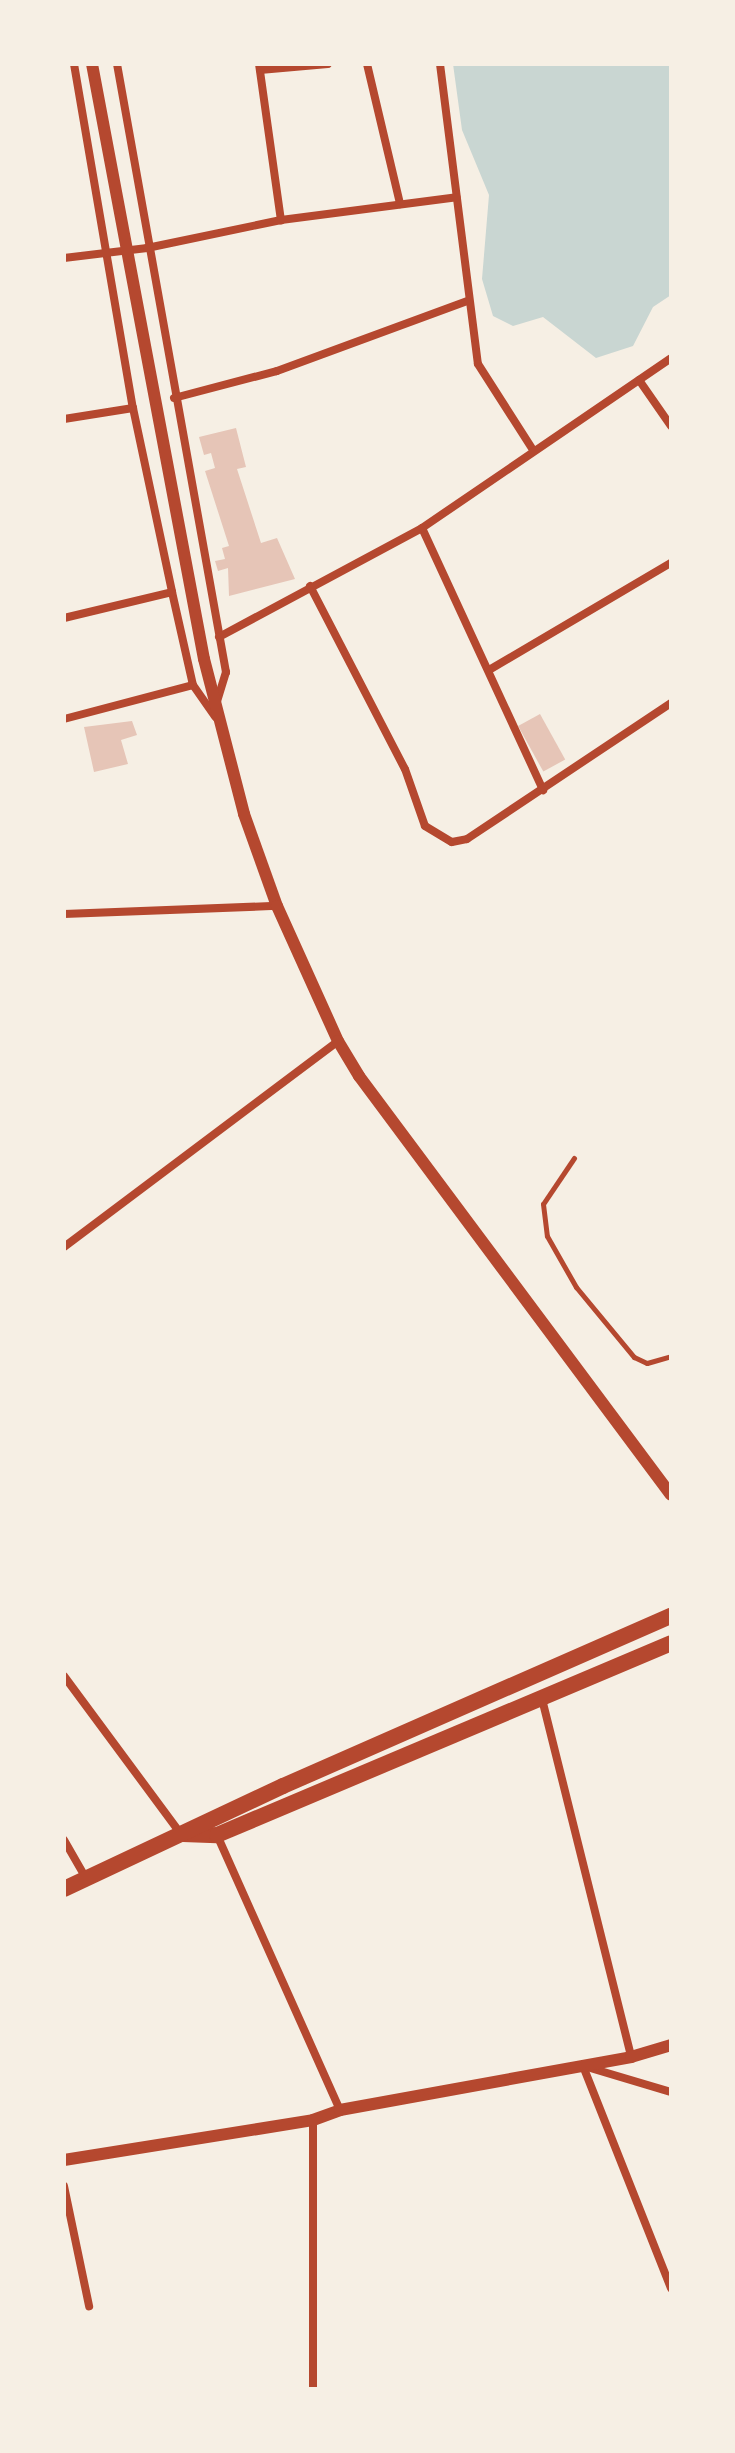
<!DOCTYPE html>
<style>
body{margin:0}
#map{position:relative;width:735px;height:2453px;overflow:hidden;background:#f6efe4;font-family:Roboto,sans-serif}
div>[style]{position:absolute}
.water>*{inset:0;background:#c9d6d2}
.building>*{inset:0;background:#e6c5b7;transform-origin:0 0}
.service>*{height:5px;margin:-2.5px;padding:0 2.5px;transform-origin:2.5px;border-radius:2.5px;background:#b5482f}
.minor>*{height:8px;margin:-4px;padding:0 4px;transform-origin:4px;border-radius:4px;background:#b5482f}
.tertiary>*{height:12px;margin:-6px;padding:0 6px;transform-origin:6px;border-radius:6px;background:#b5482f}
.primary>*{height:16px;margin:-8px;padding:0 8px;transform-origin:8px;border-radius:8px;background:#b5482f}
span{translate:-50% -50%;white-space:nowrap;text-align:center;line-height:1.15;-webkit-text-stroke:6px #f6efe4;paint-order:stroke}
.frame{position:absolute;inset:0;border:66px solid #f6efe4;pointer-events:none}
</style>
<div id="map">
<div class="water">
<i style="clip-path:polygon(453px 64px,671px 64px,671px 295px,653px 307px,633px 346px,596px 358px,543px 317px,513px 326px,493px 316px,482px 279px,489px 195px,462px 130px)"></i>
</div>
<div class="building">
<i style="clip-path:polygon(236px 428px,246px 467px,237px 469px,261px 543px,277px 538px,295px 579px,229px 596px,228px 568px,218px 571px,215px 561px,225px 559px,222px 548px,229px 546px,205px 471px,215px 468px,211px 453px,204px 455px,199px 437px)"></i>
<i style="left:540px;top:714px;width:52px;height:25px;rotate:61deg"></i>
<i style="clip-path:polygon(132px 721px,137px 735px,121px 740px,128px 764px,94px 772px,84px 727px)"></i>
</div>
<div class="service">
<i style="left:574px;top:1158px;width:55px;rotate:124deg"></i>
<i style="left:543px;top:1204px;width:32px;rotate:83deg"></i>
<i style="left:547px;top:1236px;width:59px;rotate:60.4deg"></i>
<i style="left:576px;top:1287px;width:91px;rotate:50.4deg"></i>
<i style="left:634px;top:1357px;width:14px;rotate:25deg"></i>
<i style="left:647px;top:1363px;width:25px;rotate:-16deg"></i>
</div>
<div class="minor">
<i style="left:74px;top:64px;width:349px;rotate:80.3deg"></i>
<i style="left:133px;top:408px;width:188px;rotate:78deg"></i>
<i style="left:172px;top:592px;width:95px;rotate:77.3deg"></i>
<i style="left:193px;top:685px;width:39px;rotate:55deg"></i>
<i style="left:117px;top:64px;width:618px;rotate:79.84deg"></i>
<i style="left:226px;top:672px;width:34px;rotate:107deg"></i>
<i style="left:259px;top:64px;width:158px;rotate:82deg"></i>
<i style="left:367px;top:64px;width:144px;rotate:76.7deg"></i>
<i style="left:440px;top:64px;width:302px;rotate:82.8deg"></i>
<i style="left:478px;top:364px;width:102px;rotate:57.4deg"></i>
<i style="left:260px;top:70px;width:68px;rotate:-5deg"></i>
<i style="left:64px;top:258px;width:84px;rotate:-6.9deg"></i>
<i style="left:147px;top:248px;width:137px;rotate:-11.8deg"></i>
<i style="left:281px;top:220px;width:177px;rotate:-7.4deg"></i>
<i style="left:639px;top:380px;width:56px;rotate:55.2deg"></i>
<i style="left:174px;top:398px;width:106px;rotate:-14.7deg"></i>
<i style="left:277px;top:371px;width:202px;rotate:-20.2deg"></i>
<i style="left:64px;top:419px;width:70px;rotate:-9.1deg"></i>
<i style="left:422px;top:528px;width:289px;rotate:65.2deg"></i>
<i style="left:310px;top:586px;width:206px;rotate:62.6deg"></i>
<i style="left:405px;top:769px;width:60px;rotate:70.7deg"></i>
<i style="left:425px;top:826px;width:31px;rotate:31deg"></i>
<i style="left:452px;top:842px;width:15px;rotate:-11deg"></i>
<i style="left:467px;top:839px;width:245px;rotate:-33.7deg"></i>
<i style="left:64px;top:618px;width:111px;rotate:-13.5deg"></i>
<i style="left:219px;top:637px;width:230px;rotate:-28.2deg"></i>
<i style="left:422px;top:528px;width:301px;rotate:-34.3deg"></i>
<i style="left:489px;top:670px;width:211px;rotate:-30.5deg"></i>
<i style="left:64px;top:719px;width:133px;rotate:-14.8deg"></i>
<i style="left:64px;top:914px;width:213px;rotate:-2.2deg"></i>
<i style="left:64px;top:1247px;width:343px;rotate:-36.9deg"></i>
<i style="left:64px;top:1676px;width:197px;rotate:53.5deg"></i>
<i style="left:542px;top:1699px;width:369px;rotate:76deg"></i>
<i style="left:217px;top:1835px;width:301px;rotate:65.9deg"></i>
<i style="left:64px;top:1840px;width:46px;rotate:60.1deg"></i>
<i style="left:583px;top:2066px;width:239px;rotate:68.4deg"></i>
<i style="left:587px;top:2067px;width:88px;rotate:16.6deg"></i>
<i style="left:313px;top:2120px;width:269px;rotate:90deg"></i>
<i style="left:64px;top:2186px;width:123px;rotate:78.2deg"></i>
</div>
<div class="tertiary">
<i style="left:92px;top:64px;width:605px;rotate:79.34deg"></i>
<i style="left:204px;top:659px;width:160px;rotate:75.5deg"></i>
<i style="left:244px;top:814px;width:98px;rotate:70.3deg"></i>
<i style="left:277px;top:906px;width:148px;rotate:65.7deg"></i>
<i style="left:338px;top:1041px;width:41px;rotate:59deg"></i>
<i style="left:359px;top:1076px;width:522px;rotate:53.33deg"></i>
<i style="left:64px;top:2160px;width:252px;rotate:-9.1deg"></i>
<i style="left:313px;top:2120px;width:29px;rotate:-20deg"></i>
<i style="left:340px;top:2110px;width:296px;rotate:-10.3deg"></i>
<i style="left:631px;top:2057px;width:42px;rotate:-16.7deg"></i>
</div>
<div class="primary">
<i style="left:183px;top:1834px;width:34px;rotate:2deg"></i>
<i style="left:217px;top:1835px;width:493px;rotate:-22.9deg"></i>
<i style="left:64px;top:1889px;width:242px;rotate:-25.2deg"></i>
<i style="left:283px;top:1786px;width:424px;rotate:-23.7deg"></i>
</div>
<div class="frame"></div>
</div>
